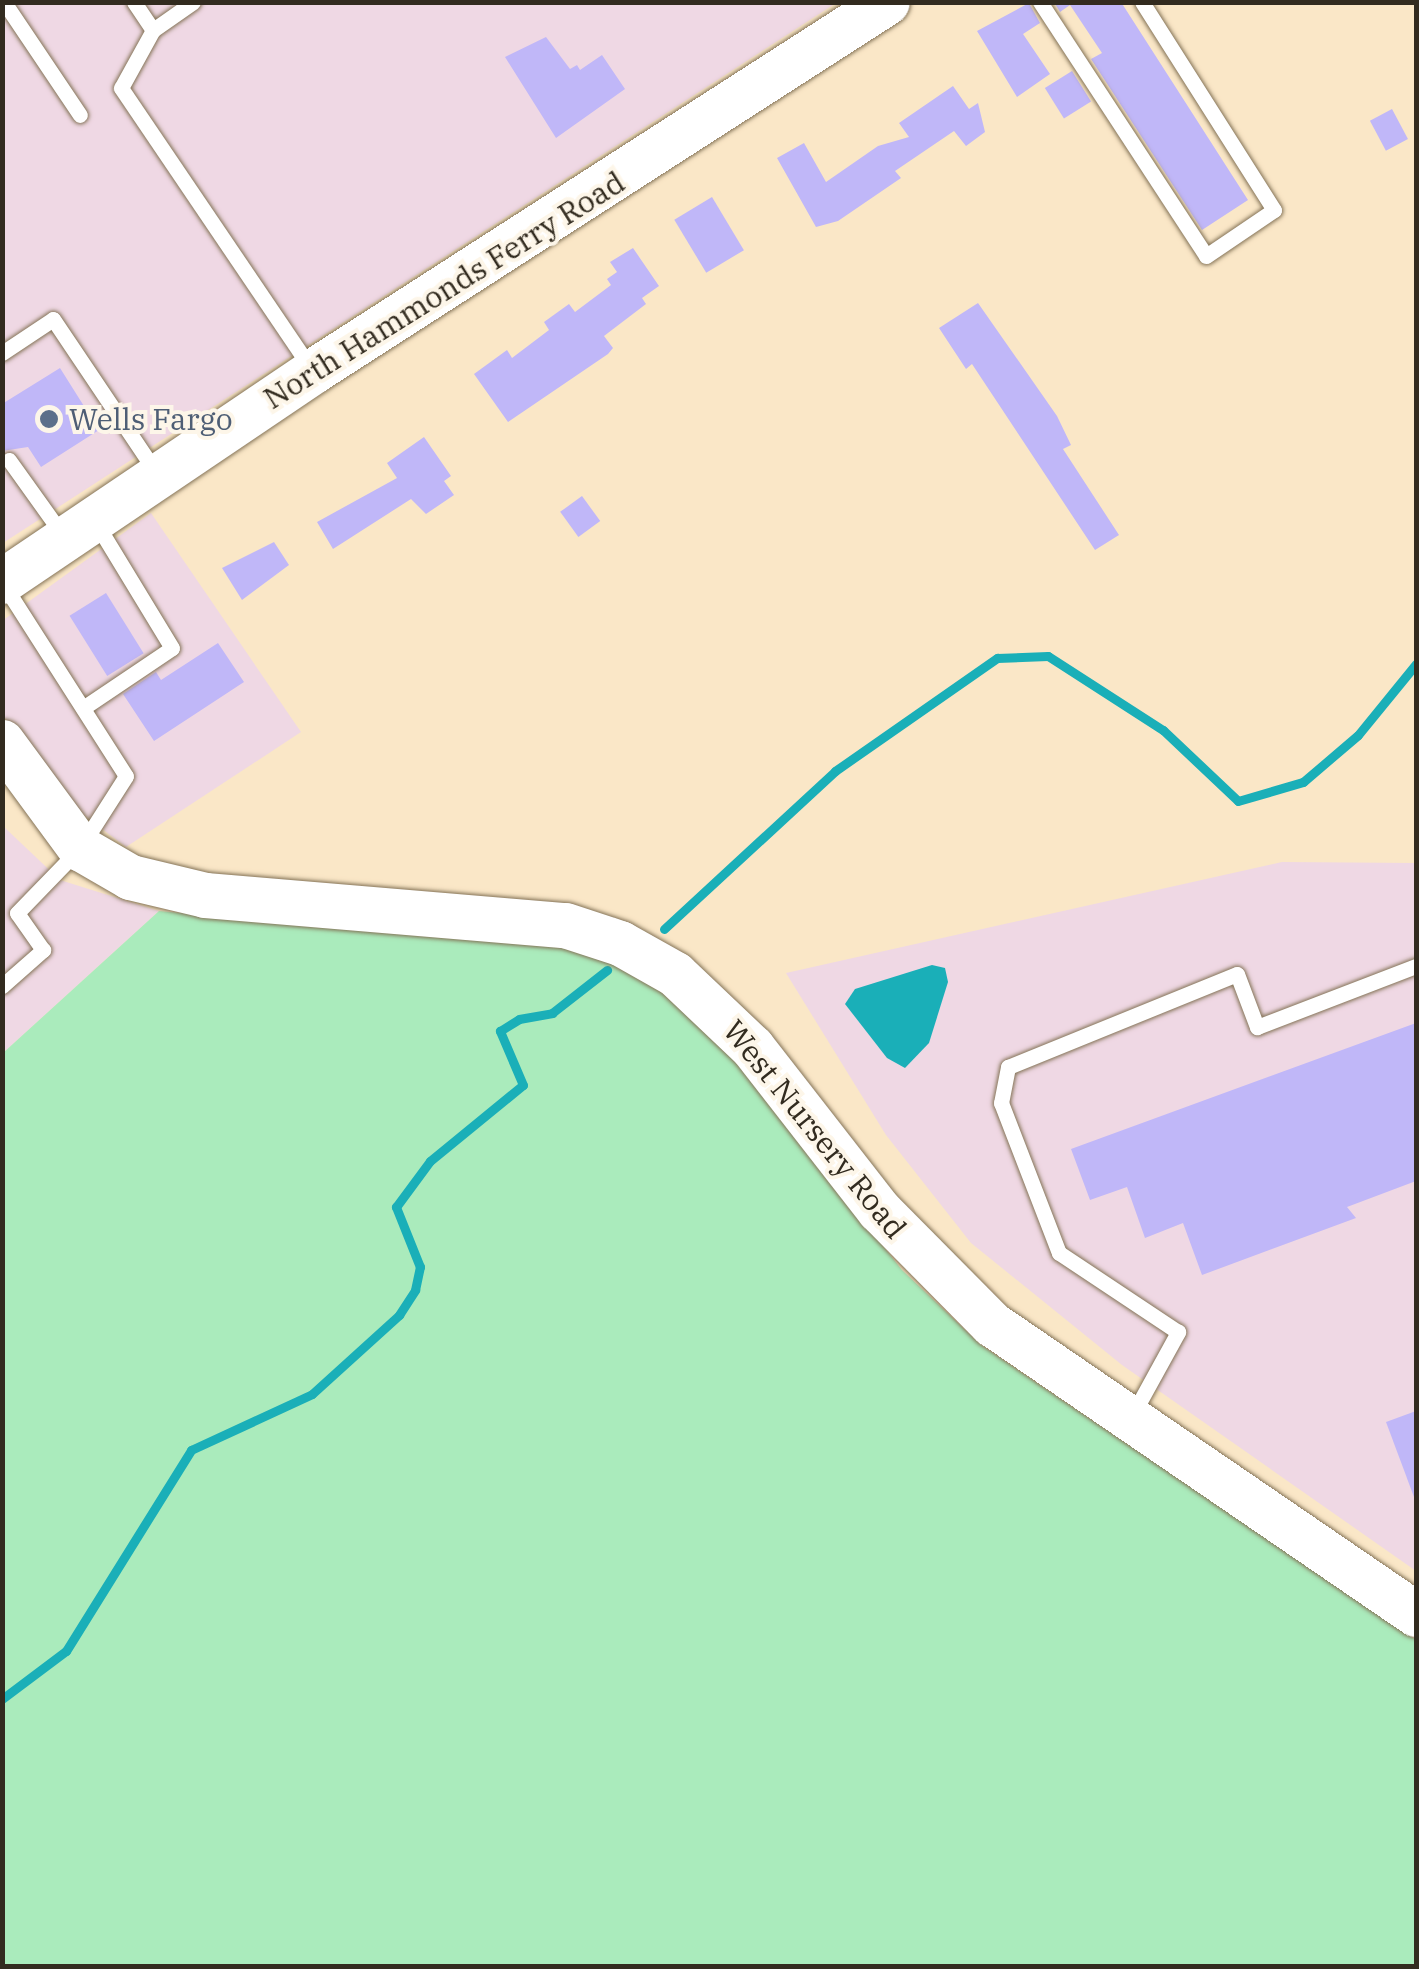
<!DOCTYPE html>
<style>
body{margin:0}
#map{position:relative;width:1419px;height:1969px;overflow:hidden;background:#fae7c7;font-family:"IBM Plex Serif",serif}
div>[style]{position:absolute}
.commercial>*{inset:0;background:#efd8e4}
.green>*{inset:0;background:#aaebbc}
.water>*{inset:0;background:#1aafb8}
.stream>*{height:9px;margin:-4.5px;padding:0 4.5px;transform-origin:4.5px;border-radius:4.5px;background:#1aafb8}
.building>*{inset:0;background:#c0b7f8;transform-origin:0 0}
.roads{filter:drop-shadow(0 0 2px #847357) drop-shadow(0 0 2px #847357)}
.lane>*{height:15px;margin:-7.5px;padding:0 7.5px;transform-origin:7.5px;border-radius:7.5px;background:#fff}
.secondary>*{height:45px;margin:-22.5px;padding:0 22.5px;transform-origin:22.5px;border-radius:22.5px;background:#fff}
.dots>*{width:28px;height:28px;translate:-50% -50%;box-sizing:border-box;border:5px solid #fdf6e9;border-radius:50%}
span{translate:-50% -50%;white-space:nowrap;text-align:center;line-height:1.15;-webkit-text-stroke:8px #fdf6e9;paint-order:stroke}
.street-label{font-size:30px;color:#322b1f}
.service-label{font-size:30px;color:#4e5e75}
.left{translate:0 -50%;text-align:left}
.frame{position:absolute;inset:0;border:5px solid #322b1f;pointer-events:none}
</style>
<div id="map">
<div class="commercial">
<i style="clip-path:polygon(3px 3px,836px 3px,3px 543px)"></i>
<i style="clip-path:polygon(151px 513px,301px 732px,126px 847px,65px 801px,3px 715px,2px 621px)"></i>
<i style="clip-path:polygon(3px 826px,60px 880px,159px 911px,3px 1053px)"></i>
<i style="clip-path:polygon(1282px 862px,1416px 863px,1416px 1571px,1122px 1365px,971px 1243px,886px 1135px,786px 973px)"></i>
</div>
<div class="green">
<i style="clip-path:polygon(159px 911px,559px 946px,608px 961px,661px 992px,734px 1058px,902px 1270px,981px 1345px,1416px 1640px,1416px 1966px,3px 1966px,3px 1053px)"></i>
</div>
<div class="water">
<i style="clip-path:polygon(932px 965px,945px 968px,948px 982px,929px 1043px,905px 1068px,887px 1058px,845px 1004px,855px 989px)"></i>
</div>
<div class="stream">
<i style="left:664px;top:929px;width:233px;rotate:-42.7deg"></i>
<i style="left:835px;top:771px;width:198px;rotate:-34.9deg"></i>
<i style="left:997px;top:658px;width:51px;rotate:-2.2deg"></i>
<i style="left:1048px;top:656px;width:137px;rotate:32.8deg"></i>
<i style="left:1163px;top:730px;width:103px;rotate:43.4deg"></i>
<i style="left:1238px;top:801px;width:68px;rotate:-16.3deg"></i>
<i style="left:1303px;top:782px;width:72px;rotate:-40.5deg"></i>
<i style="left:1358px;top:735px;width:92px;rotate:-50.8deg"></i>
<i style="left:2px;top:1699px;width:80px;rotate:-36.9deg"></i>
<i style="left:66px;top:1651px;width:237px;rotate:-58.1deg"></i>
<i style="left:191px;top:1450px;width:133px;rotate:-24.8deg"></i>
<i style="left:312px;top:1394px;width:118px;rotate:-42.2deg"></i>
<i style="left:399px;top:1315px;width:30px;rotate:-57deg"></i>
<i style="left:415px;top:1290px;width:24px;rotate:-78deg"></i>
<i style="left:420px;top:1267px;width:65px;rotate:-111.8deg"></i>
<i style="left:396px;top:1207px;width:57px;rotate:-53.5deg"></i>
<i style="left:430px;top:1161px;width:120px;rotate:-39.3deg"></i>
<i style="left:523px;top:1085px;width:59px;rotate:-113.1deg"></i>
<i style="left:500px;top:1031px;width:22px;rotate:-32deg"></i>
<i style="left:519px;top:1019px;width:34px;rotate:-10deg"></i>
<i style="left:552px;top:1013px;width:70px;rotate:-38deg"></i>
</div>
<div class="building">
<i style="clip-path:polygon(1054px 2px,1121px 2px,1248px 200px,1202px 230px,1091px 59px,1102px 53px,1070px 5px,1060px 12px)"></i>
<i style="clip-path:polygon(1029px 3px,1040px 23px,1023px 34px,1050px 74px,1017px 97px,977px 31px)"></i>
<i style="clip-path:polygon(546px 37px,570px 69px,577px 65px,580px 70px,602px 55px,625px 89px,556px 138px,505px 57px)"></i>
<i style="left:1072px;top:71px;width:36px;height:32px;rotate:58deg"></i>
<i style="clip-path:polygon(953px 86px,969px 109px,978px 103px,985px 132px,966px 146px,954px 131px,895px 171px,901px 178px,838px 221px,816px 227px,777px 158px,804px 143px,826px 182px,878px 146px,909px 137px,899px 123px)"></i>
<i style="left:1392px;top:109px;width:34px;height:25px;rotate:62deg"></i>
<i style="left:712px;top:197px;width:62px;height:44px;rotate:59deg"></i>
<i style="clip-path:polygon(633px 248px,659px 286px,642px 298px,646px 304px,604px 336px,613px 348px,608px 354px,508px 422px,474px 374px,507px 350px,512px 358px,549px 330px,544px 322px,569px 304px,575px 312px,611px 285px,607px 279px,617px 272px,610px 262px)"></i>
<i style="clip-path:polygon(978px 303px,1057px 416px,1071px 445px,1063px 449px,1119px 535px,1095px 550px,972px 364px,966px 369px,939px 328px)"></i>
<i style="clip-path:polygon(60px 368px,99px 430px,41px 467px,28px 447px,2px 451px,2px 404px)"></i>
<i style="clip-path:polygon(424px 437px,451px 476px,444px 481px,454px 495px,426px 514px,411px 499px,333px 549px,317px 522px,397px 478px,387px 463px)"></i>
<i style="left:582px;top:496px;width:31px;height:27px;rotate:54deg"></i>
<i style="clip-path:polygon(274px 542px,289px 565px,242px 600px,222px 568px)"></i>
<i style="left:106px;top:593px;width:71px;height:43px;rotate:58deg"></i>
<i style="clip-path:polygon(218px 643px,244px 682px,154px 741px,123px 694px,156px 672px,161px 680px)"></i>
<i style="clip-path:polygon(1416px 1023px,1416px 1181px,1347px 1207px,1356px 1218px,1202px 1275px,1183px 1223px,1145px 1238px,1127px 1187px,1090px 1200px,1071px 1149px)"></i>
<i style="clip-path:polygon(1416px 1411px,1416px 1497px,1414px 1497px,1386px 1422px)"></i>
</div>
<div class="roads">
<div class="lane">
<i style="left:4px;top:2px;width:136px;rotate:56.1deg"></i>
<i style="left:134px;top:2px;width:34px;rotate:56deg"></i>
<i style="left:193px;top:2px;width:49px;rotate:145deg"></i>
<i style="left:153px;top:30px;width:66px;rotate:118.9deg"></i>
<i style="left:121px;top:88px;width:341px;rotate:55.9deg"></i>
<i style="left:1040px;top:2px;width:303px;rotate:56.8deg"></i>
<i style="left:1206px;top:256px;width:82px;rotate:-34.1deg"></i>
<i style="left:1274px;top:210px;width:246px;rotate:-122.4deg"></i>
<i style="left:2px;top:353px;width:61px;rotate:-33.7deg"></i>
<i style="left:53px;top:319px;width:184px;rotate:56.1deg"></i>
<i style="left:9px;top:460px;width:91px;rotate:54.4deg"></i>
<i style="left:83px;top:708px;width:107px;rotate:-34deg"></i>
<i style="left:172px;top:648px;width:146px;rotate:-121.3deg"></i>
<i style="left:2px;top:986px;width:55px;rotate:-41.3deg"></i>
<i style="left:43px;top:950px;width:45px;rotate:-125.1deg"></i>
<i style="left:17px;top:913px;width:91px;rotate:-45.9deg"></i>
<i style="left:80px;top:848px;width:85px;rotate:-57.4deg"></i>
<i style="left:126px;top:776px;width:224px;rotate:-122.6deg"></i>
<i style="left:1133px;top:1414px;width:94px;rotate:-61.2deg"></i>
<i style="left:1178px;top:1332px;width:143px;rotate:-146.4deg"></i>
<i style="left:1059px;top:1253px;width:161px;rotate:-111.1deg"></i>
<i style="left:1001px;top:1103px;width:37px;rotate:-79deg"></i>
<i style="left:1008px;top:1067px;width:247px;rotate:-22.1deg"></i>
<i style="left:1237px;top:974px;width:57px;rotate:69.3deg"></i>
<i style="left:1257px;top:1027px;width:170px;rotate:-21deg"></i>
</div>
<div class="secondary">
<i style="left:2px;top:581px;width:375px;rotate:-34deg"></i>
<i style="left:313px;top:371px;width:682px;rotate:-32.74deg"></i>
<i style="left:2px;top:742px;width:132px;rotate:53.7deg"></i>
<i style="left:80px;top:848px;width:58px;rotate:30.1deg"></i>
<i style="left:130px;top:877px;width:77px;rotate:13.5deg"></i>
<i style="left:205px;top:895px;width:361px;rotate:4.8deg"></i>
<i style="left:565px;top:925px;width:58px;rotate:18.1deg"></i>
<i style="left:620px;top:943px;width:63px;rotate:29.4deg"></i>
<i style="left:675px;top:974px;width:106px;rotate:43.5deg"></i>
<i style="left:752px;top:1047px;width:207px;rotate:52.1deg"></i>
<i style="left:879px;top:1210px;width:161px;rotate:45.3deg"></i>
<i style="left:992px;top:1324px;width:514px;rotate:34.37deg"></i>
</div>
</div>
<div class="dots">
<i style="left:49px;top:419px;background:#5c6f8a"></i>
</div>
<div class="street-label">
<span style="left:444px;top:290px;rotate:-32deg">North Hammonds Ferry Road</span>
<span style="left:815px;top:1129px;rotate:51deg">West Nursery Road</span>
</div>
<div class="service-label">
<span class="left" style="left:69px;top:419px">Wells Fargo</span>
</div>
<div class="frame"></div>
</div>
